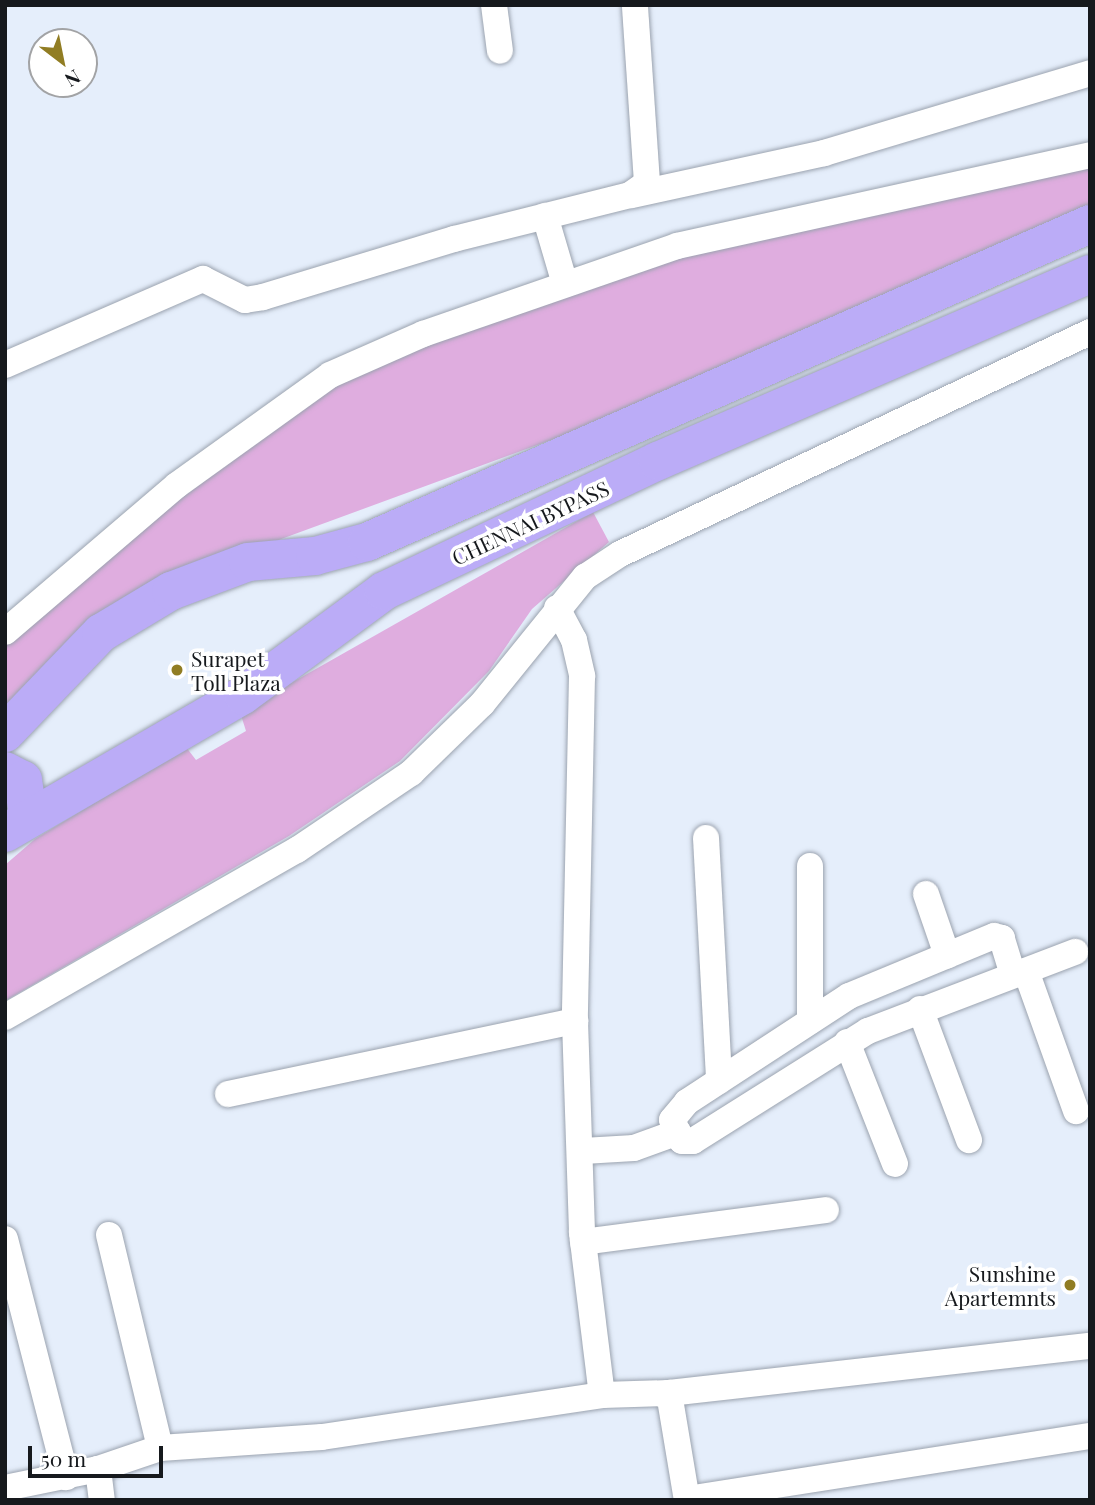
<!DOCTYPE html>
<style>
body{margin:0}
#map{position:relative;width:1095px;height:1505px;overflow:hidden;background:#e5eefb;font-family:"Playfair Display",serif}
div>[style]{position:absolute}
.green>*{inset:0;background:#dfaddf}
.roads{filter:drop-shadow(0 0 2px #9ba3af) drop-shadow(0 0 2px #9ba3af)}
.minor>*{height:26px;margin:-13px;padding:0 13px;transform-origin:13px;border-radius:13px;background:#fff}
.highway>*{height:38px;margin:-19px;padding:0 19px;transform-origin:19px;border-radius:19px;background:#bbacf7}
.dots>*{width:19px;height:19px;translate:-50% -50%;box-sizing:border-box;border:4px solid #fff;border-radius:50%}
span{translate:-50% -50%;white-space:nowrap;text-align:center;line-height:1.15;-webkit-text-stroke:7px #fff;paint-order:stroke}
.street-label{font-size:21px;color:#16191d}
.poi-label{font-size:21px;color:#16191d}
.left{translate:0 -50%;text-align:left}
.right{translate:-100% -50%;text-align:right}
.frame{position:absolute;inset:0;border:7px solid #16191d;pointer-events:none}
.north{position:absolute;left:28px;top:28px;width:70px;height:70px;box-sizing:border-box;background:#fff;border:2px solid #a2a3a5;border-radius:50%;rotate:148deg;font-size:19px;font-weight:700;line-height:28px;text-align:center;color:#16191d}
.north::after{content:'';display:block;margin:auto;width:24px;height:32px;background:#917d23;clip-path:polygon(50% 0,100% 100%,50% 72%,0 100%)}
.scale{position:absolute;left:28px;top:1446px;width:135px;height:32px;box-sizing:border-box;border:4px solid #16191d;border-top:0;padding-left:9px;font-size:21px;line-height:24px;white-space:nowrap;color:#16191d;-webkit-text-stroke:5px #fff;paint-order:stroke}
</style>
<div id="map">
<div class="green">
<i style="clip-path:polygon(1090px 168px,1090px 210px,674px 395px,213px 564px,5px 719px,5px 645px,129px 538px,334px 383px,429px 342px,681px 256px)"></i>
<i style="clip-path:polygon(593px 512px,609px 542px,532px 609px,489px 671px,400px 761px,289px 836px,5px 1001px,5px 865px,35px 839px,186px 747px,196px 760px,246px 731px,240px 712px)"></i>
</div>
<div class="roads">
<div class="minor">
<i style="left:494px;top:5px;width:46px;rotate:82.6deg"></i>
<i style="left:632px;top:195px;width:197px;rotate:-12.3deg"></i>
<i style="left:824px;top:153px;width:278px;rotate:-16.7deg"></i>
<i style="left:545px;top:216px;width:71px;rotate:73.6deg"></i>
<i style="left:5px;top:365px;width:216px;rotate:-23.5deg"></i>
<i style="left:203px;top:279px;width:47px;rotate:26.6deg"></i>
<i style="left:245px;top:300px;width:18px;rotate:-9deg"></i>
<i style="left:263px;top:297px;width:200px;rotate:-16.9deg"></i>
<i style="left:454px;top:239px;width:181px;rotate:-14deg"></i>
<i style="left:630px;top:195px;width:21px;rotate:-35deg"></i>
<i style="left:647px;top:183px;width:178px;rotate:-93.9deg"></i>
<i style="left:557px;top:608px;width:36px;rotate:62deg"></i>
<i style="left:574px;top:640px;width:37px;rotate:77deg"></i>
<i style="left:582px;top:676px;width:345px;rotate:91.2deg"></i>
<i style="left:575px;top:1021px;width:212px;rotate:88.1deg"></i>
<i style="left:582px;top:1233px;width:163px;rotate:83deg"></i>
<i style="left:5px;top:632px;width:226px;rotate:-40.5deg"></i>
<i style="left:177px;top:485px;width:188px;rotate:-35.7deg"></i>
<i style="left:330px;top:375px;width:102px;rotate:-23.8deg"></i>
<i style="left:423px;top:334px;width:269px;rotate:-19.1deg"></i>
<i style="left:677px;top:246px;width:423px;rotate:-12.4deg"></i>
<i style="left:706px;top:838px;width:243px;rotate:86.9deg"></i>
<i style="left:810px;top:866px;width:155px;rotate:90deg"></i>
<i style="left:926px;top:894px;width:65px;rotate:71deg"></i>
<i style="left:1026px;top:971px;width:149px;rotate:70.3deg"></i>
<i style="left:1013px;top:975px;width:39px;rotate:-107deg"></i>
<i style="left:1002px;top:938px;width:8px;rotate:-166deg"></i>
<i style="left:994px;top:936px;width:157px;rotate:157.5deg"></i>
<i style="left:849px;top:996px;width:194px;rotate:146.8deg"></i>
<i style="left:687px;top:1102px;width:23px;rotate:130deg"></i>
<i style="left:672px;top:1120px;width:23px;rotate:65deg"></i>
<i style="left:682px;top:1141px;width:11px"></i>
<i style="left:693px;top:1141px;width:207px;rotate:-32.2deg"></i>
<i style="left:868px;top:1031px;width:222px;rotate:-20.9deg"></i>
<i style="left:920px;top:1009px;width:140px;rotate:69.5deg"></i>
<i style="left:5px;top:1017px;width:336px;rotate:-29.8deg"></i>
<i style="left:297px;top:850px;width:138px;rotate:-34deg"></i>
<i style="left:411px;top:773px;width:99px;rotate:-44.2deg"></i>
<i style="left:482px;top:704px;width:164px;rotate:-51deg"></i>
<i style="left:585px;top:577px;width:42px;rotate:-33.3deg"></i>
<i style="left:620px;top:554px;width:520px;rotate:-25.28deg"></i>
<i style="left:847px;top:1042px;width:131px;rotate:68.5deg"></i>
<i style="left:228px;top:1094px;width:355px;rotate:-11.9deg"></i>
<i style="left:583px;top:1151px;width:51px;rotate:-3.4deg"></i>
<i style="left:634px;top:1148px;width:47px;rotate:-20deg"></i>
<i style="left:109px;top:1235px;width:219px;rotate:76.5deg"></i>
<i style="left:5px;top:1239px;width:246px;rotate:75.6deg"></i>
<i style="left:583px;top:1242px;width:245px;rotate:-7.5deg"></i>
<i style="left:669px;top:1393px;width:109px;rotate:80.5deg"></i>
<i style="left:98px;top:1469px;width:31px;rotate:83deg"></i>
<i style="left:5px;top:1488px;width:95px;rotate:-11.5deg"></i>
<i style="left:98px;top:1469px;width:65px;rotate:-18.7deg"></i>
<i style="left:160px;top:1448px;width:162px;rotate:-3.9deg"></i>
<i style="left:322px;top:1437px;width:283px;rotate:-8.5deg"></i>
<i style="left:602px;top:1395px;width:67px;rotate:-1.7deg"></i>
<i style="left:669px;top:1393px;width:424px;rotate:-6.4deg"></i>
<i style="left:687px;top:1499px;width:408px;rotate:-8.9deg"></i>
</div>
<div class="highway">
<i style="left:5px;top:733px;width:139px;rotate:-46.2deg"></i>
<i style="left:101px;top:633px;width:82px;rotate:-31deg"></i>
<i style="left:171px;top:591px;width:82px;rotate:-20.6deg"></i>
<i style="left:248px;top:562px;width:67px;rotate:-5.1deg"></i>
<i style="left:315px;top:556px;width:54px;rotate:-15.1deg"></i>
<i style="left:367px;top:542px;width:790px;rotate:-23.74deg"></i>
<i style="left:5px;top:771px;width:20px;rotate:27deg"></i>
<i style="left:23px;top:780px;width:35px;rotate:82deg"></i>
<i style="left:5px;top:833px;width:275px;rotate:-30.1deg"></i>
<i style="left:243px;top:695px;width:175px;rotate:-36.4deg"></i>
<i style="left:384px;top:591px;width:303px;rotate:-25.4deg"></i>
<i style="left:658px;top:461px;width:471px;rotate:-23.4deg"></i>
</div>
</div>
<div class="dots">
<i style="left:177px;top:670px;background:#917d23"></i>
<i style="left:1070px;top:1285px;background:#917d23"></i>
</div>
<div class="street-label">
<span style="left:530px;top:522px;rotate:-25deg">CHENNAI BYPASS</span>
</div>
<div class="poi-label">
<span class="left" style="left:191px;top:670px">Surapet<br>Toll Plaza</span>
<span class="right" style="left:1056px;top:1285px">Sunshine<br>Apartemnts</span>
</div>
<div class="frame"></div>
<div class="north">N</div>
<div class="scale">50 m</div>
</div>
